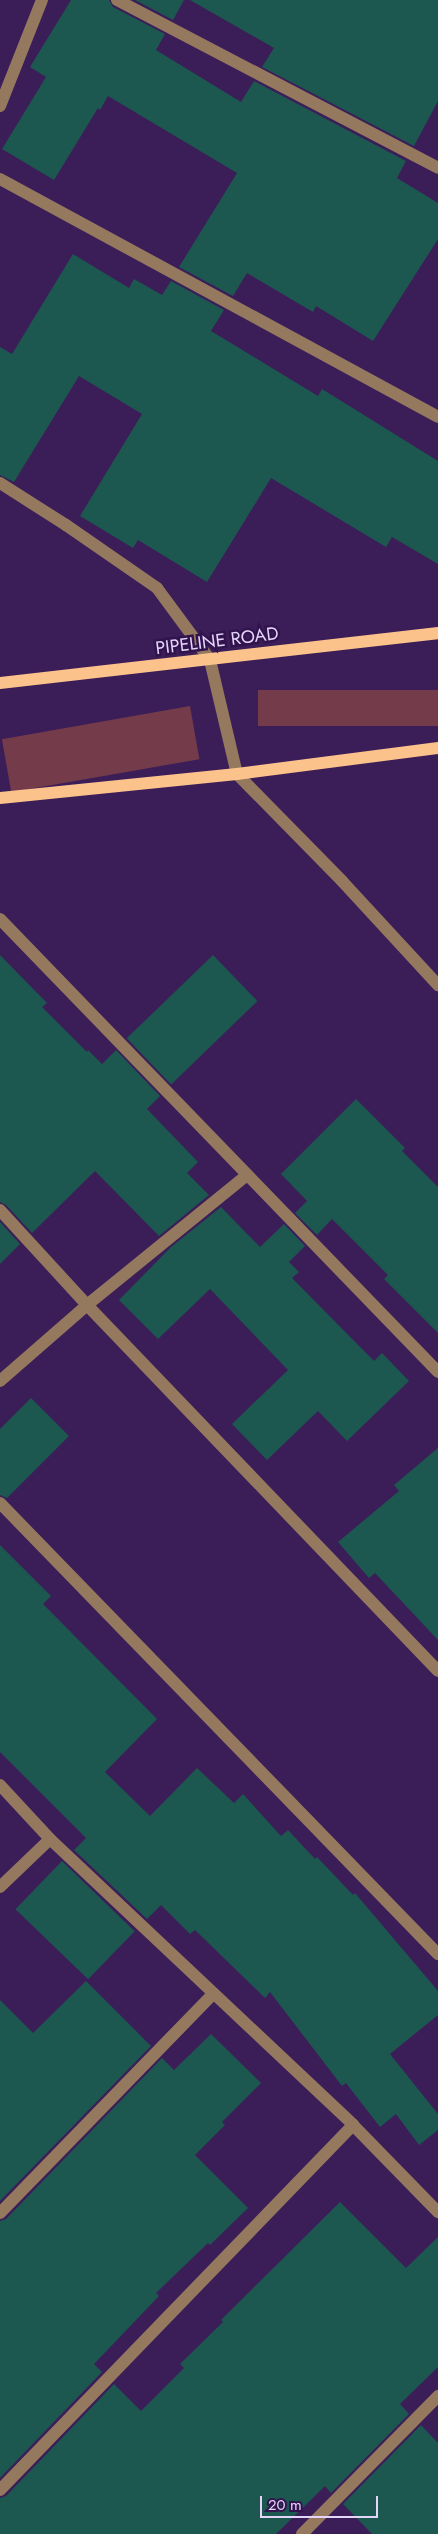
<!DOCTYPE html>
<style>
body{margin:0}
#map{position:relative;width:438px;height:2534px;overflow:hidden;background:#3b1e58;font-family:Jost,sans-serif}
div>[style]{position:absolute}
.green>*{inset:0;background:#743b4a;transform-origin:0 0}
.building>*{inset:0;background:#1c5750;transform-origin:0 0}
.minor>*{height:12px;margin:-6px;padding:0 6px;transform-origin:6px;border-radius:6px;background:#95795f}
.major>*{height:12px;margin:-6px;padding:0 6px;transform-origin:6px;border-radius:6px;background:#fcc28b}
span{translate:-50% -50%;white-space:nowrap;text-align:center;line-height:1.15;-webkit-text-stroke:5px #31134d;paint-order:stroke}
.street-label{font-size:18px;color:#e4d5f9}
.scale{position:absolute;left:260px;top:2496px;width:118px;height:22px;box-sizing:border-box;border:2px solid #e4d5f9;border-top:0;padding-left:6px;font-size:15px;line-height:18px;white-space:nowrap;color:#e4d5f9;-webkit-text-stroke:4px #31134d;paint-order:stroke}
</style>
<div id="map">
<div class="green">
<i style="left:438px;top:690px;width:36px;height:180px;rotate:90deg"></i>
<i style="left:190px;top:706px;width:54px;height:191px;rotate:80deg"></i>
</div>
<div class="building">
<i style="clip-path:polygon(71px 0,109px 0,113px 7px,165px 34px,156px 50px,241px 102px,254px 81px,406px 161px,397px 178px,438px 203px,438px 239px,373px 341px,316px 306px,313px 312px,247px 273px,233px 296px,179px 267px,237px 173px,108px 96px,100px 110px,98px 108px,54px 180px,2px 149px,46px 77px,30px 67px)"></i>
<i style="clip-path:polygon(135px 0,184px 0,173px 20px)"></i>
<i style="clip-path:polygon(190px 0,438px 0,438px 101px,414px 146px,262px 67px,274px 48px)"></i>
<i style="clip-path:polygon(73px 254px,129px 288px,134px 279px,162px 295px,171px 281px,224px 310px,211px 331px,318px 396px,322px 389px,438px 461px,438px 564px,392px 537px,386px 547px,271px 478px,207px 582px,138px 540px,133px 548px,80px 516px,142px 414px,79px 376px,14px 482px,0 475px,0 347px,12px 354px)"></i>
<i style="clip-path:polygon(0 955px,47px 1003px,42px 1007px,87px 1052px,88px 1050px,102px 1064px,116px 1050px,160px 1096px,147px 1109px,198px 1162px,187px 1173px,209px 1195px,159px 1236px,95px 1171px,32px 1233px,6px 1205px,0 1202px)"></i>
<i style="left:213px;top:955px;width:64px;height:120px;rotate:46deg"></i>
<i style="clip-path:polygon(356px 1099px,405px 1148px,402px 1151px,438px 1187px,438px 1333px,384px 1279px,388px 1275px,332px 1219px,317px 1235px,295px 1213px,307px 1201px,281px 1174px)"></i>
<i style="clip-path:polygon(221px 1207px,260px 1247px,284px 1224px,305px 1246px,289px 1262px,299px 1272px,292px 1278px,374px 1361px,382px 1353px,409px 1381px,347px 1441px,318px 1411px,267px 1460px,232px 1424px,288px 1370px,210px 1289px,158px 1339px,119px 1300px,171px 1247px)"></i>
<i style="clip-path:polygon(0 1222px,20px 1244px,0 1264px)"></i>
<i style="clip-path:polygon(31px 1398px,69px 1436px,7px 1498px,0 1495px,0 1429px)"></i>
<i style="clip-path:polygon(438px 1448px,438px 1640px,375px 1573px,369px 1578px,338px 1542px,399px 1491px,394px 1485px)"></i>
<i style="clip-path:polygon(0 1545px,51px 1596px,43px 1604px,157px 1719px,105px 1772px,150px 1816px,197px 1768px,234px 1803px,243px 1794px,281px 1836px,288px 1830px,315px 1859px,317px 1857px,353px 1895px,355px 1893px,438px 1991px,438px 2015px,390px 2054px,438px 2114px,438px 2130px,419px 2145px,396px 2114px,380px 2127px,346px 2083px,342px 2086px,270px 1992px,265px 1998px,195px 1930px,190px 1934px,161px 1905px,147px 1919px,74px 1850px,86px 1838px,0 1752px)"></i>
<i style="left:62px;top:1861px;width:101px;height:67px;rotate:44deg"></i>
<i style="clip-path:polygon(86px 1981px,151px 2046px,0 2201px,0 2000px,33px 2033px)"></i>
<i style="clip-path:polygon(211px 2034px,261px 2083px,222px 2122px,225px 2125px,195px 2155px,248px 2208px,210px 2245px,208px 2243px,156px 2293px,159px 2296px,94px 2364px,102px 2372px,0 2478px,0 2221px,6px 2219px,162px 2058px,174px 2070px)"></i>
<i style="clip-path:polygon(340px 2202px,406px 2268px,438px 2237px,438px 2367px,400px 2404px,409px 2414px,331px 2493px,325px 2486px,276px 2534px,0 2534px,0 2498px,6px 2496px,114px 2384px,141px 2411px,184px 2368px,180px 2364px,223px 2322px,221px 2320px)"></i>
<i style="clip-path:polygon(421px 2425px,438px 2443px,438px 2534px,372px 2534px,343px 2504px)"></i>
</div>
<div class="minor">
<i style="left:117px;top:0;width:362px;rotate:27.6deg"></i>
<i style="left:0;top:106px;width:114px;rotate:-68.4deg"></i>
<i style="left:0;top:179px;width:498px;rotate:28.5deg"></i>
<i style="left:0;top:483px;width:78px;rotate:32.5deg"></i>
<i style="left:66px;top:525px;width:111px;rotate:34.7deg"></i>
<i style="left:157px;top:588px;width:89px;rotate:53.6deg"></i>
<i style="left:210px;top:660px;width:117px;rotate:76.7deg"></i>
<i style="left:237px;top:774px;width:150px;rotate:45.5deg"></i>
<i style="left:342px;top:881px;width:142px;rotate:47.3deg"></i>
<i style="left:0;top:919px;width:630px;rotate:45.96deg"></i>
<i style="left:0;top:1210px;width:129px;rotate:47.5deg"></i>
<i style="left:87px;top:1305px;width:507px;rotate:46.2deg"></i>
<i style="left:0;top:1381px;width:116px;rotate:-41.1deg"></i>
<i style="left:87px;top:1305px;width:206px;rotate:-39.1deg"></i>
<i style="left:0;top:1503px;width:629px;rotate:45.84deg"></i>
<i style="left:0;top:1785px;width:74px;rotate:47.2deg"></i>
<i style="left:50px;top:1839px;width:417px;rotate:43.3deg"></i>
<i style="left:353px;top:2125px;width:122px;rotate:45.7deg"></i>
<i style="left:0;top:1887px;width:69px;rotate:-43.8deg"></i>
<i style="left:0;top:2213px;width:305px;rotate:-45.8deg"></i>
<i style="left:0;top:2490px;width:508px;rotate:-45.96deg"></i>
<i style="left:302px;top:2534px;width:194px;rotate:-45.4deg"></i>
</div>
<div class="major">
<i style="left:0;top:683px;width:441px;rotate:-6.5deg"></i>
<i style="left:0;top:798px;width:238px;rotate:-5.8deg"></i>
<i style="left:237px;top:774px;width:203px;rotate:-7.4deg"></i>
</div>
<div class="street-label">
<span style="left:217px;top:641px;rotate:-7deg">PIPELINE ROAD</span>
</div>
<div class="scale">20 m</div>
</div>
